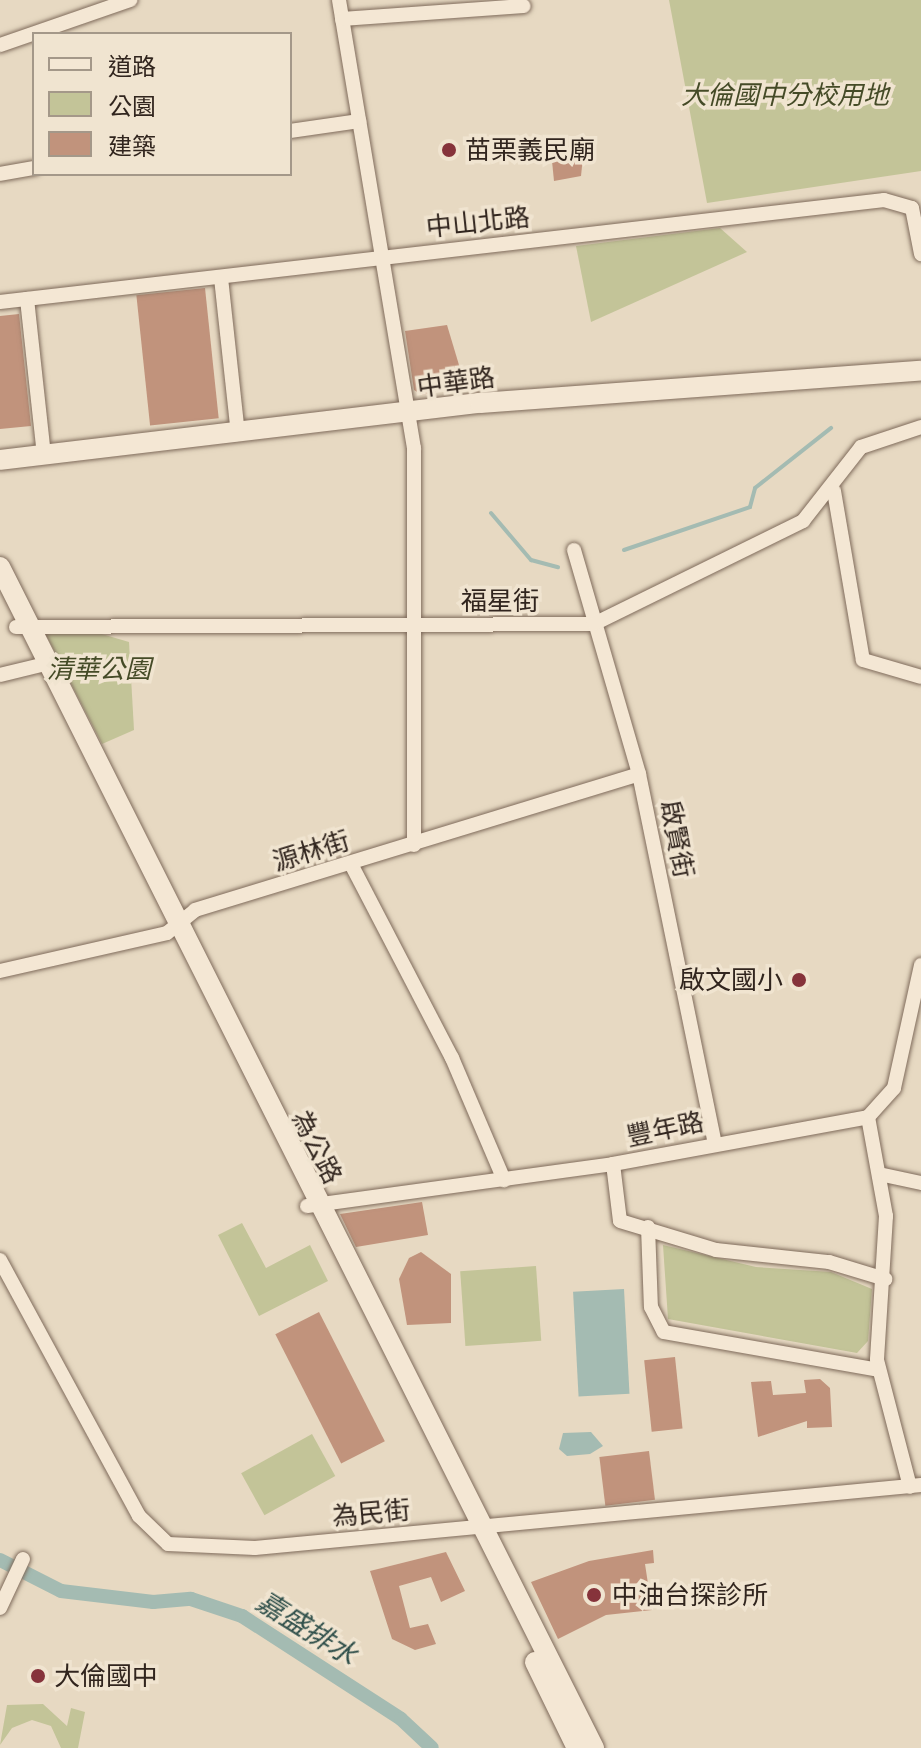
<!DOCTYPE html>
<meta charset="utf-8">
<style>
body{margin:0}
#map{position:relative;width:921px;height:1748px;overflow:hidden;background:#e7d9c2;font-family:"IBM Plex Serif","Noto Sans TC",serif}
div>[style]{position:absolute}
.green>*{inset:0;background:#c3c498;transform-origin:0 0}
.water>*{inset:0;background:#a4bbb2;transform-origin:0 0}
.stream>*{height:4px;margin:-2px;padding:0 2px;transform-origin:2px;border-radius:2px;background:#a4bbb2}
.canal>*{height:14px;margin:-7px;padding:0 7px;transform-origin:7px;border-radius:7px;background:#a4bbb2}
.building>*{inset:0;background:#c1937c;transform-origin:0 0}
.roads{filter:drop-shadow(0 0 2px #7f6b5b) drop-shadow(0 0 2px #7f6b5b)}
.street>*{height:14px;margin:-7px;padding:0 7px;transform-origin:7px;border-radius:7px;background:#f4e7d4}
.secondary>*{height:20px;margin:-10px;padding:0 10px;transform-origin:10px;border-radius:10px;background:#f4e7d4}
.dots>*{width:22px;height:22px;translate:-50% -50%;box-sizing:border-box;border:4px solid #f0e4d0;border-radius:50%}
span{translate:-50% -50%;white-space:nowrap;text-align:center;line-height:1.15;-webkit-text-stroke:7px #f0e4d0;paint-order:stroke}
.park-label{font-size:26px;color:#454b27;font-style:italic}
.poi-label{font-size:26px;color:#31251e}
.left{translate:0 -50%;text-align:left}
.right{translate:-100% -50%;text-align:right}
.street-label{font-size:26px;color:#31251e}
.water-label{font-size:28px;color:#2f4f4a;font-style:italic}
.legend{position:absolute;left:32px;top:32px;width:260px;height:144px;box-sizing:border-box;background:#f0e4d0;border:2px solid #a49889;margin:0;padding:10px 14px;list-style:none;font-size:24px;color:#31251e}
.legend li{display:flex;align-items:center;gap:16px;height:40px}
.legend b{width:40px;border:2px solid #a49889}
</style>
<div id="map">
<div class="green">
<i style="clip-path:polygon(669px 0,921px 0,921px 171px,707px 203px)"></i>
<i style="clip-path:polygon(720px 228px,747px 252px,591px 322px,576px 246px)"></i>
<i style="clip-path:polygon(88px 630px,129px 642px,134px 730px,102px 744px,44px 631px)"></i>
<i style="clip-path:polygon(242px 1223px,266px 1268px,310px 1245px,328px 1281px,259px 1316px,218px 1235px)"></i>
<i style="clip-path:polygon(663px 1245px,756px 1267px,831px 1272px,872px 1289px,868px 1341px,857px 1353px,668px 1319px)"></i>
<i style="left:536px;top:1266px;width:75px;height:76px;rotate:86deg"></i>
<i style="left:312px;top:1434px;width:48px;height:81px;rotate:61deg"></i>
<i style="clip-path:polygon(43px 1704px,67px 1726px,71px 1708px,85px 1712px,78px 1748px,61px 1748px,51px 1726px,32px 1720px,12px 1728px,0 1745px,7px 1705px)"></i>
</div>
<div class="water">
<i style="left:624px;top:1289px;width:105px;height:51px;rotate:87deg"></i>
<i style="clip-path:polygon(591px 1432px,603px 1446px,590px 1454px,567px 1456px,559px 1449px,563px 1433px)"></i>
</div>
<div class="stream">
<i style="left:491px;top:513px;width:62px;rotate:49.6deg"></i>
<i style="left:531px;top:560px;width:28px;rotate:15deg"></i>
<i style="left:624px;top:550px;width:133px;rotate:-18.8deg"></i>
<i style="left:750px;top:507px;width:20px;rotate:-75deg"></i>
<i style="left:755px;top:488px;width:97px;rotate:-38.3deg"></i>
</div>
<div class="canal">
<i style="left:0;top:1560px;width:68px;rotate:26.9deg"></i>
<i style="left:61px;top:1591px;width:93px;rotate:6.8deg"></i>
<i style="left:153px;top:1602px;width:38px;rotate:-5deg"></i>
<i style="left:191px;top:1599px;width:54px;rotate:18.4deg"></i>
<i style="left:242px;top:1616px;width:189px;rotate:32.9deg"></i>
<i style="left:401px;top:1719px;width:42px;rotate:43.1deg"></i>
</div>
<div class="building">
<i style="clip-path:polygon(573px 145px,583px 157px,581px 176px,554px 181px,551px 151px)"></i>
<i style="left:205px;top:288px;width:131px;height:69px;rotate:84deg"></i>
<i style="clip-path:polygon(19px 314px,31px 426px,0 429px,0 316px)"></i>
<i style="clip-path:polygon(447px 325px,465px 385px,422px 395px,414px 390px,405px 331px)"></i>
<i style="clip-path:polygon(422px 1202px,428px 1235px,356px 1247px,340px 1214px)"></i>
<i style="clip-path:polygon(421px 1252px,451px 1274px,451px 1323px,407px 1325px,399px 1279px,409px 1258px)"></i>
<i style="left:319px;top:1312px;width:145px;height:49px;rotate:63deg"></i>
<i style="left:675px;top:1357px;width:72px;height:31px;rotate:84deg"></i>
<i style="clip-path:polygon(820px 1379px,830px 1388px,832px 1427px,807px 1428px,807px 1421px,758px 1437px,751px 1382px,771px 1381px,773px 1395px,806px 1393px,804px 1380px)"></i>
<i style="left:649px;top:1451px;width:49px;height:50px;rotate:83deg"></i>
<i style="clip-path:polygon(653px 1550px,654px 1563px,645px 1564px,652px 1610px,606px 1615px,558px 1639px,531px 1582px,589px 1561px)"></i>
<i style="clip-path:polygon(446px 1552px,465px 1591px,441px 1602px,431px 1577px,399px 1586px,410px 1628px,428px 1624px,436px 1644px,415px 1650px,392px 1639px,370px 1571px)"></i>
</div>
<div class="roads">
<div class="street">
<i style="left:339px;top:0;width:454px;rotate:80.5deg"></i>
<i style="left:414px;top:448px;width:397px;rotate:90deg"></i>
<i style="left:342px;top:19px;width:182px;rotate:-4.1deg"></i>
<i style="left:0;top:45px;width:138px;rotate:-19.1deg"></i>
<i style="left:290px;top:131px;width:70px;rotate:-8.2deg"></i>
<i style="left:0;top:174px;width:35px;rotate:-10deg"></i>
<i style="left:221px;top:278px;width:157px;rotate:83.8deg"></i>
<i style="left:27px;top:299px;width:157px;rotate:83.8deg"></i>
<i style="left:0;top:302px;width:890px;rotate:-6.58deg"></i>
<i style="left:884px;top:200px;width:29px;rotate:16deg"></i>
<i style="left:912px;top:208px;width:47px;rotate:78.9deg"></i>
<i style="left:834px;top:491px;width:171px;rotate:80.3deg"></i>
<i style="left:863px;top:660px;width:60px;rotate:16.3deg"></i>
<i style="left:574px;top:550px;width:233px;rotate:73.8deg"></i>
<i style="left:639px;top:774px;width:377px;rotate:78.4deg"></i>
<i style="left:16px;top:627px;width:578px;rotate:-0.3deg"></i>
<i style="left:594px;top:624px;width:233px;rotate:-26.2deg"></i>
<i style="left:803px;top:521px;width:94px;rotate:-51.9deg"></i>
<i style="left:861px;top:447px;width:63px;rotate:-18.4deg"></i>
<i style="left:0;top:675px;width:46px;rotate:-13.7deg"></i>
<i style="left:351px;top:864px;width:219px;rotate:62.5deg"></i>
<i style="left:452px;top:1058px;width:133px;rotate:66.9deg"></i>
<i style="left:0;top:971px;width:171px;rotate:-12.8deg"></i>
<i style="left:167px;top:933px;width:36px;rotate:-39deg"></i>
<i style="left:195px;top:910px;width:464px;rotate:-17deg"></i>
<i style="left:868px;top:1117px;width:101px;rotate:79.7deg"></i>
<i style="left:886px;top:1216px;width:144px;rotate:93.6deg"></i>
<i style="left:877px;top:1360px;width:131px;rotate:75.4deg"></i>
<i style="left:613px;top:1164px;width:57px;rotate:83deg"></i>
<i style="left:620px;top:1221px;width:100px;rotate:16.8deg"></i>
<i style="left:716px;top:1250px;width:114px;rotate:6.1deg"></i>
<i style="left:829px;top:1262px;width:59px;rotate:16.9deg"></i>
<i style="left:879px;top:1174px;width:43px;rotate:12.1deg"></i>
<i style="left:307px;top:1206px;width:309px;rotate:-7.8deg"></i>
<i style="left:613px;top:1164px;width:259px;rotate:-10.4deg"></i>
<i style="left:868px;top:1117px;width:39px;rotate:-48deg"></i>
<i style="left:894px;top:1088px;width:126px;rotate:-77.6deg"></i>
<i style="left:648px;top:1227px;width:80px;rotate:87.9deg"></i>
<i style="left:651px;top:1307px;width:28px;rotate:63deg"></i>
<i style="left:664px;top:1332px;width:218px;rotate:10deg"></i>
<i style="left:0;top:1260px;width:291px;rotate:61.5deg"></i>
<i style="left:139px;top:1516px;width:40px;rotate:44deg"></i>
<i style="left:168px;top:1544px;width:87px;rotate:2.6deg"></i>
<i style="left:255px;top:1548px;width:669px;rotate:-5.4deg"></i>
<i style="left:0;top:1608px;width:54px;rotate:-64.9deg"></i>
</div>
<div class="secondary">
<i style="left:0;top:460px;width:483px;rotate:-6.8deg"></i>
<i style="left:480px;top:403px;width:442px;rotate:-4.2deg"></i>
<i style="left:0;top:567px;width:1322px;rotate:63.3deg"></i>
<i style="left:535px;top:1662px;width:96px;rotate:64deg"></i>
</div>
</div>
<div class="dots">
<i style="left:449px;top:150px;background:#86333b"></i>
<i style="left:799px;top:980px;background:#86333b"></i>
<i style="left:594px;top:1595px;background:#86333b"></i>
<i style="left:38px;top:1676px;background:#86333b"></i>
</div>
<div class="park-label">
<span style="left:785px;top:95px">大倫國中分校用地</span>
<span style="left:99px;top:669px">清華公園</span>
</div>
<div class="poi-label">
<span class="left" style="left:465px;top:150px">苗栗義民廟</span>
<span class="right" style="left:783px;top:980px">啟文國小</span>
<span class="left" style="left:612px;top:1595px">中油台探診所</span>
<span class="left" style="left:54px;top:1676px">大倫國中</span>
</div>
<div class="street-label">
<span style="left:478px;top:222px;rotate:-6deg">中山北路</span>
<span style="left:456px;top:382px;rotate:-8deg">中華路</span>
<span style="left:500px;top:601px">福星街</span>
<span style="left:677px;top:839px;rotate:79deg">啟賢街</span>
<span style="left:311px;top:851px;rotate:-17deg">源林街</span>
<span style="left:665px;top:1129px;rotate:-12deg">豐年路</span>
<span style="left:317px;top:1147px;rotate:63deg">為公路</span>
<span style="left:371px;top:1513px;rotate:-5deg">為民街</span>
</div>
<div class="water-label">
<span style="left:307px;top:1628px;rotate:32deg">嘉盛排水</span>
</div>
<ul class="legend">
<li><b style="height:10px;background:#f4e7d4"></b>道路</li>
<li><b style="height:22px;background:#c3c498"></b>公園</li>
<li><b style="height:22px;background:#c1937c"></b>建築</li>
</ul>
</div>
